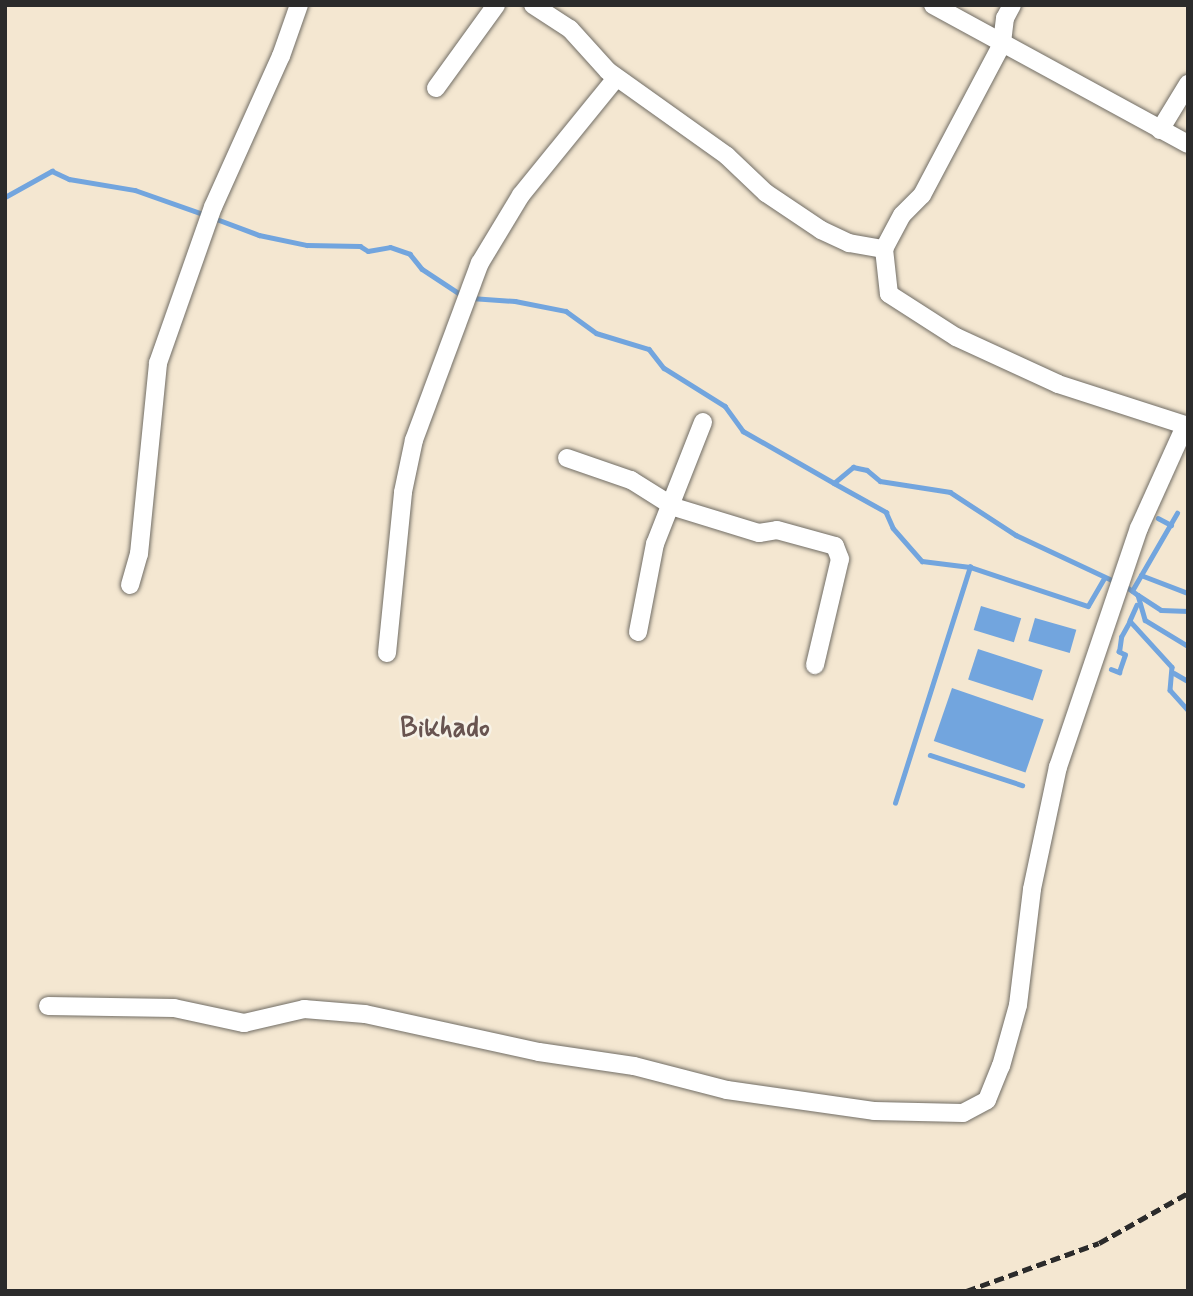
<!DOCTYPE html>
<style>
body{margin:0}
#map{position:relative;width:1193px;height:1296px;overflow:hidden;background:#f4e7d1;font-family:Mynerve,sans-serif}
div>[style]{position:absolute}
.water>*{inset:0;background:#72a5de;transform-origin:0 0}
.stream>*{height:4.5px;margin:-2.25px;padding:0 2.25px;transform-origin:2.25px;border-radius:2.25px;background:#72a5de}
.roads{filter:drop-shadow(0 0 2px #716d65) drop-shadow(0 0 2px #716d65)}
.minor>*{height:18px;margin:-9px;padding:0 9px;transform-origin:9px;border-radius:9px;background:#fff}
.rail>*{height:4.5px;margin-top:-2.25px;transform-origin:0;background:repeating-linear-gradient(90deg,#2b2b2b 0 10px,transparent 0 15px)}
span{translate:-50% -50%;white-space:nowrap;text-align:center;line-height:1.15;-webkit-text-stroke:5px #f7f3e8;paint-order:stroke}
.quarter-label{font-size:28px;color:#685450;font-weight:700}
.frame{position:absolute;inset:0;border:7px solid #2b2b2b;pointer-events:none}
</style>
<div id="map">
<div class="water">
<i style="left:981px;top:606px;width:42px;height:25px;rotate:17deg"></i>
<i style="left:1035px;top:618px;width:43px;height:24px;rotate:16deg"></i>
<i style="left:978px;top:649px;width:68px;height:32px;rotate:18deg"></i>
<i style="left:952px;top:688px;width:97px;height:56px;rotate:19deg"></i>
</div>
<div class="stream">
<i style="left:5px;top:197px;width:54px;rotate:-29deg"></i>
<i style="left:52px;top:171px;width:19px;rotate:25deg"></i>
<i style="left:69px;top:179px;width:67px;rotate:9.5deg"></i>
<i style="left:135px;top:190px;width:75px;rotate:19.4deg"></i>
<i style="left:214px;top:218px;width:48px;rotate:20.7deg"></i>
<i style="left:259px;top:235px;width:49px;rotate:11.8deg"></i>
<i style="left:307px;top:245px;width:53px;rotate:1.1deg"></i>
<i style="left:360px;top:246px;width:9px;rotate:32deg"></i>
<i style="left:368px;top:251px;width:22px;rotate:-10deg"></i>
<i style="left:390px;top:247px;width:21px;rotate:19deg"></i>
<i style="left:410px;top:254px;width:19px;rotate:51deg"></i>
<i style="left:422px;top:269px;width:49px;rotate:33.4deg"></i>
<i style="left:471px;top:298px;width:44px;rotate:3.9deg"></i>
<i style="left:515px;top:301px;width:52px;rotate:11.1deg"></i>
<i style="left:566px;top:311px;width:37px;rotate:36deg"></i>
<i style="left:596px;top:333px;width:55px;rotate:16.8deg"></i>
<i style="left:649px;top:349px;width:24px;rotate:52deg"></i>
<i style="left:664px;top:368px;width:72px;rotate:31.9deg"></i>
<i style="left:725px;top:406px;width:31px;rotate:54deg"></i>
<i style="left:743px;top:431px;width:105px;rotate:29.7deg"></i>
<i style="left:834px;top:483px;width:25px;rotate:-40deg"></i>
<i style="left:853px;top:467px;width:14px;rotate:12deg"></i>
<i style="left:867px;top:470px;width:17px;rotate:40deg"></i>
<i style="left:880px;top:481px;width:71px;rotate:8.9deg"></i>
<i style="left:950px;top:492px;width:79px;rotate:33.1deg"></i>
<i style="left:1016px;top:535px;width:106px;rotate:25.1deg"></i>
<i style="left:834px;top:483px;width:60px;rotate:29.1deg"></i>
<i style="left:886px;top:512px;width:17px;rotate:66deg"></i>
<i style="left:893px;top:528px;width:44px;rotate:48.7deg"></i>
<i style="left:922px;top:561px;width:48px;rotate:7.1deg"></i>
<i style="left:970px;top:567px;width:124px;rotate:18.3deg"></i>
<i style="left:1088px;top:606px;width:32px;rotate:-60deg"></i>
<i style="left:1158px;top:518px;width:15px;rotate:28deg"></i>
<i style="left:1141px;top:575px;width:50px;rotate:21deg"></i>
<i style="left:1127px;top:587px;width:14px;rotate:36deg"></i>
<i style="left:1138px;top:595px;width:26px;rotate:74deg"></i>
<i style="left:1145px;top:620px;width:50px;rotate:31.2deg"></i>
<i style="left:1132px;top:591px;width:90px;rotate:-60deg"></i>
<i style="left:1138px;top:595px;width:27px;rotate:33deg"></i>
<i style="left:1161px;top:610px;width:27px;rotate:2deg"></i>
<i style="left:1137px;top:605px;width:17px;rotate:114deg"></i>
<i style="left:1130px;top:621px;width:62px;rotate:47.6deg"></i>
<i style="left:1172px;top:667px;width:23px;rotate:95deg"></i>
<i style="left:1170px;top:690px;width:27px;rotate:48deg"></i>
<i style="left:1111px;top:669px;width:9px;rotate:21deg"></i>
<i style="left:1119px;top:672px;width:18px;rotate:-71deg"></i>
<i style="left:1125px;top:655px;width:7px;rotate:-153deg"></i>
<i style="left:1119px;top:652px;width:15px;rotate:-82deg"></i>
<i style="left:1121px;top:637px;width:18px;rotate:-61deg"></i>
<i style="left:1174px;top:673px;width:16px;rotate:30deg"></i>
<i style="left:930px;top:755px;width:97px;rotate:18.1deg"></i>
<i style="left:895px;top:803px;width:248px;rotate:-72.4deg"></i>
</div>
<div class="roads">
<div class="minor">
<i style="left:533px;top:5px;width:44px;rotate:33deg"></i>
<i style="left:570px;top:29px;width:57px;rotate:47.9deg"></i>
<i style="left:608px;top:71px;width:146px;rotate:35.5deg"></i>
<i style="left:727px;top:156px;width:54px;rotate:43.5deg"></i>
<i style="left:766px;top:193px;width:66px;rotate:33.9deg"></i>
<i style="left:821px;top:230px;width:31px;rotate:25deg"></i>
<i style="left:849px;top:243px;width:36px;rotate:10deg"></i>
<i style="left:933px;top:5px;width:290px;rotate:28.6deg"></i>
<i style="left:1012px;top:5px;width:15px;rotate:118deg"></i>
<i style="left:1005px;top:18px;width:26px;rotate:97deg"></i>
<i style="left:1002px;top:44px;width:171px;rotate:117.9deg"></i>
<i style="left:922px;top:195px;width:28px;rotate:135deg"></i>
<i style="left:902px;top:215px;width:38px;rotate:118deg"></i>
<i style="left:884px;top:249px;width:45px;rotate:83.7deg"></i>
<i style="left:889px;top:294px;width:80px;rotate:32.7deg"></i>
<i style="left:956px;top:337px;width:112px;rotate:24.7deg"></i>
<i style="left:1058px;top:384px;width:137px;rotate:17.9deg"></i>
<i style="left:436px;top:88px;width:102px;rotate:-54.1deg"></i>
<i style="left:1160px;top:130px;width:54px;rotate:-58.7deg"></i>
<i style="left:567px;top:458px;width:68px;rotate:19deg"></i>
<i style="left:631px;top:480px;width:51px;rotate:32.1deg"></i>
<i style="left:674px;top:507px;width:89px;rotate:17deg"></i>
<i style="left:759px;top:533px;width:18px;rotate:-9deg"></i>
<i style="left:777px;top:530px;width:60px;rotate:15.4deg"></i>
<i style="left:835px;top:546px;width:14px;rotate:69deg"></i>
<i style="left:840px;top:559px;width:109px;rotate:103.3deg"></i>
<i style="left:130px;top:585px;width:32px;rotate:-74deg"></i>
<i style="left:139px;top:554px;width:192px;rotate:-84.3deg"></i>
<i style="left:158px;top:363px;width:165px;rotate:-70.6deg"></i>
<i style="left:213px;top:207px;width:166px;rotate:-65.8deg"></i>
<i style="left:281px;top:56px;width:54px;rotate:-70.6deg"></i>
<i style="left:638px;top:632px;width:90px;rotate:-79.1deg"></i>
<i style="left:655px;top:544px;width:131px;rotate:-68.5deg"></i>
<i style="left:387px;top:653px;width:162px;rotate:-84.3deg"></i>
<i style="left:403px;top:492px;width:53px;rotate:-78.1deg"></i>
<i style="left:414px;top:440px;width:189px;rotate:-69.6deg"></i>
<i style="left:480px;top:263px;width:79px;rotate:-58.9deg"></i>
<i style="left:521px;top:195px;width:151px;rotate:-50.9deg"></i>
<i style="left:48px;top:1006px;width:126px;rotate:0.9deg"></i>
<i style="left:174px;top:1008px;width:72px;rotate:12.1deg"></i>
<i style="left:244px;top:1023px;width:62px;rotate:-13.1deg"></i>
<i style="left:304px;top:1009px;width:61px;rotate:4.7deg"></i>
<i style="left:365px;top:1014px;width:178px;rotate:12.3deg"></i>
<i style="left:539px;top:1052px;width:96px;rotate:8.4deg"></i>
<i style="left:634px;top:1066px;width:96px;rotate:14.5deg"></i>
<i style="left:727px;top:1090px;width:148px;rotate:8.1deg"></i>
<i style="left:874px;top:1111px;width:89px;rotate:1.3deg"></i>
<i style="left:963px;top:1113px;width:27px;rotate:-28deg"></i>
<i style="left:987px;top:1100px;width:37px;rotate:-68deg"></i>
<i style="left:1001px;top:1066px;width:63px;rotate:-74.4deg"></i>
<i style="left:1018px;top:1005px;width:117px;rotate:-83.1deg"></i>
<i style="left:1032px;top:889px;width:125px;rotate:-78deg"></i>
<i style="left:1058px;top:767px;width:252px;rotate:-71.3deg"></i>
<i style="left:1139px;top:528px;width:112px;rotate:-65.7deg"></i>
</div>
</div>
<div class="rail">
<i style="left:966px;top:1291px;width:141px;rotate:-19.8deg"></i>
<i style="left:1099px;top:1243px;width:102px;rotate:-29.3deg"></i>
</div>
<div class="quarter-label">
<span style="left:445px;top:729px">Bikhado</span>
</div>
<div class="frame"></div>
</div>
